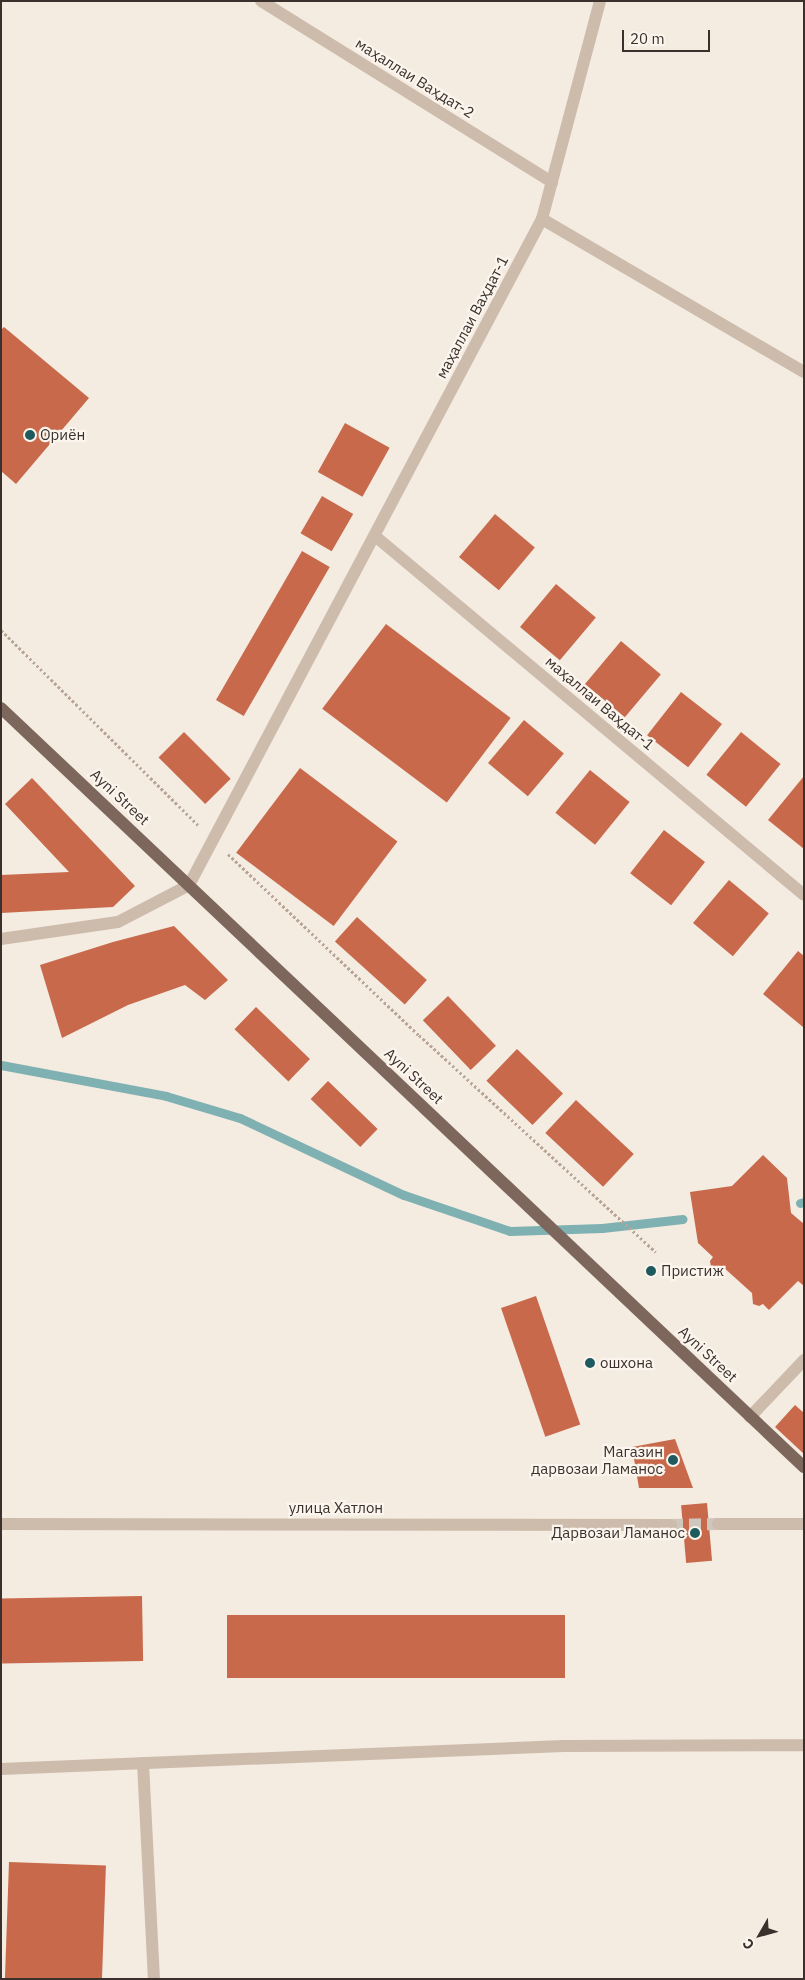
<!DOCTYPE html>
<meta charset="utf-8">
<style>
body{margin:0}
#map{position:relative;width:805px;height:1980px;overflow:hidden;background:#f4ebe1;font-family:"IBM Plex Sans",sans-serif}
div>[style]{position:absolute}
.stream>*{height:9px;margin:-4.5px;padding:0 4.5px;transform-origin:4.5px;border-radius:4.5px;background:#7fb0b2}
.building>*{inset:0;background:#c8694b;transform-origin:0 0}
.minor-tunnel>*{height:12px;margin-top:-6px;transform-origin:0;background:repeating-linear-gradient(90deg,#cfc6bd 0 12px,transparent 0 18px)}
.path>*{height:3px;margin-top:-1.5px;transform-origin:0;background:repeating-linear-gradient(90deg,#b9a596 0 2.5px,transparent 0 5px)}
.minor>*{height:12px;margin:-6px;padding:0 6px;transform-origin:6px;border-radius:6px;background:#cdbbac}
.major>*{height:12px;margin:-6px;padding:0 6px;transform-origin:6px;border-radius:6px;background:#7d675c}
.dots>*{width:14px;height:14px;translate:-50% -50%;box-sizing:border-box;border:2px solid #fbf5ee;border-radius:50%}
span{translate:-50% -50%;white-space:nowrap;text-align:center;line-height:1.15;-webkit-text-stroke:4.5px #fbf5ee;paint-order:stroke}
.street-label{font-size:15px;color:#3b302b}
.poi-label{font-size:15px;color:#3b302b}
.left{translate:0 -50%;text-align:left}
.right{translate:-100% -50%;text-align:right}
.frame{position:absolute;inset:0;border:2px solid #3b302b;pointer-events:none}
.north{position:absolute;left:735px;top:1910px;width:50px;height:50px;-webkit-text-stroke:4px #fbf5ee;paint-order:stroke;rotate:232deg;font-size:14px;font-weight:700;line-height:20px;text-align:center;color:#3b302b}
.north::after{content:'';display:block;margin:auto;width:18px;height:22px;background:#3b302b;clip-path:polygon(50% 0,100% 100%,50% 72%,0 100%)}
.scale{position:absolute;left:622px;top:30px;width:88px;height:22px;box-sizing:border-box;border:2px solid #3b302b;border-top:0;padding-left:6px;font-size:15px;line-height:18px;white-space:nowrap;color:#3b302b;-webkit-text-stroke:4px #fbf5ee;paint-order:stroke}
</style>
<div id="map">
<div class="stream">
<i style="left:1px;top:1065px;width:168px;rotate:10.6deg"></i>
<i style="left:166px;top:1096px;width:77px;rotate:16.6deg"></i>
<i style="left:240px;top:1118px;width:181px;rotate:25.2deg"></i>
<i style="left:404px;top:1195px;width:112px;rotate:18.8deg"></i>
<i style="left:510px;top:1231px;width:92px;rotate:-1.9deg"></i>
<i style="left:602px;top:1228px;width:81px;rotate:-6.4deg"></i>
<i style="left:800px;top:1203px;width:4px;rotate:-14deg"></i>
</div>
<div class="building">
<i style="clip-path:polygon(4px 327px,89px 398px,16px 484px,1px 471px,1px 330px)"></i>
<i style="left:345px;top:423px;width:51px;height:56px;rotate:29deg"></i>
<i style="left:322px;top:496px;width:36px;height:43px;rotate:30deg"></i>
<i style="left:495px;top:514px;width:52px;height:56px;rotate:40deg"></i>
<i style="left:302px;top:551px;width:32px;height:172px;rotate:30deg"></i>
<i style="left:556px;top:584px;width:52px;height:56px;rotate:40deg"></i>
<i style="left:386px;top:624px;width:156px;height:106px;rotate:37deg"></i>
<i style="left:621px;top:641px;width:52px;height:56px;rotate:40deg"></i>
<i style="left:681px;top:692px;width:52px;height:55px;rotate:38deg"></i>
<i style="left:524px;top:720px;width:52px;height:56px;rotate:40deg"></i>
<i style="left:184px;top:732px;width:66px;height:36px;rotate:45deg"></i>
<i style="left:741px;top:732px;width:51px;height:55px;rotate:39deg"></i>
<i style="left:300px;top:768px;width:122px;height:106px;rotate:37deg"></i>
<i style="left:590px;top:770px;width:51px;height:55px;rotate:39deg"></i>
<i style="clip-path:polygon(804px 776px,804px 849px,768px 820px)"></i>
<i style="clip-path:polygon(32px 778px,135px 886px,113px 907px,1px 913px,1px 875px,69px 872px,5px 804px)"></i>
<i style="left:664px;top:830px;width:52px;height:55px;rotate:38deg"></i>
<i style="left:729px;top:880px;width:52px;height:56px;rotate:40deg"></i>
<i style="left:357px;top:917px;width:94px;height:33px;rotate:42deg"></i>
<i style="clip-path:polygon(174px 926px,228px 980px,205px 1000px,185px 985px,128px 1005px,62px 1038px,40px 965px,113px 942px)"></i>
<i style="clip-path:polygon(798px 951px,804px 956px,803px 1027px,763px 994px)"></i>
<i style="left:448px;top:996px;width:69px;height:35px;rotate:46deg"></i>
<i style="left:256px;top:1007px;width:75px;height:31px;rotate:44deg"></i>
<i style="left:517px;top:1049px;width:64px;height:44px;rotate:44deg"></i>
<i style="left:328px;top:1081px;width:69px;height:25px;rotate:44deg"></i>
<i style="left:576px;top:1100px;width:79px;height:45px;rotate:43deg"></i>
<i style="clip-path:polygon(763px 1155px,787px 1178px,791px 1213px,804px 1224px,804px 1286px,798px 1281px,769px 1310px,763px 1304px,759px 1306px,753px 1304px,752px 1293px,722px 1266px,718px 1269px,711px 1267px,710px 1261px,713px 1257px,698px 1243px,690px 1192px,732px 1186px)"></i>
<i style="left:536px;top:1296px;width:136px;height:37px;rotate:71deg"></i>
<i style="clip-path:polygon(795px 1405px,804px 1413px,804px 1454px,775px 1427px)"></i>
<i style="clip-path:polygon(675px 1439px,693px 1488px,639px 1488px,632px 1447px)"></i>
<i style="left:707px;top:1503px;width:58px;height:26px;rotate:85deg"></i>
<i style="left:142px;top:1596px;width:65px;height:141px;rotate:89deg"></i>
<i style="left:565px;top:1615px;width:63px;height:338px;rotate:90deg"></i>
<i style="left:9px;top:1862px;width:97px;height:117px;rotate:2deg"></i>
</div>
<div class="minor-tunnel">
<i style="left:671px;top:1525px;width:47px;rotate:-1.2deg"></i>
</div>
<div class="path">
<i style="left:1px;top:630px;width:277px;rotate:44.7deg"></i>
<i style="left:228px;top:854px;width:263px;rotate:43.5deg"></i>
<i style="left:419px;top:1035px;width:321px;rotate:42.5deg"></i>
</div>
<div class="minor">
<i style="left:261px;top:1px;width:343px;rotate:31.9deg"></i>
<i style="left:542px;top:219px;width:303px;rotate:30.3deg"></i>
<i style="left:375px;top:536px;width:559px;rotate:39.92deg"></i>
<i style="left:1px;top:939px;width:118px;rotate:-8.3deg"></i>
<i style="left:118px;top:922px;width:80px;rotate:-27.5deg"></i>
<i style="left:189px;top:885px;width:754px;rotate:-62.08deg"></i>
<i style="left:542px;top:219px;width:226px;rotate:-75.1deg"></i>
<i style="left:750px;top:1417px;width:79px;rotate:-46.5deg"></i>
<i style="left:1px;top:1524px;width:670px;rotate:0.09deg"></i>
<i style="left:718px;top:1524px;width:86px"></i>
<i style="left:143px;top:1763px;width:216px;rotate:87.1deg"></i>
<i style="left:1px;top:1769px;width:563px;rotate:-2.34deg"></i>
<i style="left:564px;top:1746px;width:240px;rotate:-0.2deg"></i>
</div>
<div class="major">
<i style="left:1px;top:708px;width:1105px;rotate:43.39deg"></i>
</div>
<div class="dots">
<i style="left:30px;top:435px;background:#1f5a5e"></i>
<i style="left:651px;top:1271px;background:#1f5a5e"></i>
<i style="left:590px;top:1363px;background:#1f5a5e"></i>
<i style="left:673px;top:1460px;background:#1f5a5e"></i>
<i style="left:695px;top:1533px;background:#1f5a5e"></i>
</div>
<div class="street-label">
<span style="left:415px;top:78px;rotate:32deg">маҳаллаи Ваҳдат-2</span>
<span style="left:472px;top:317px;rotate:-62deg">маҳаллаи Ваҳдат-1</span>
<span style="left:600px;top:703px;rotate:40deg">маҳаллаи Ваҳдат-1</span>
<span style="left:120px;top:797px;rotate:43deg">Ayni Street</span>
<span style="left:414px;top:1076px;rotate:43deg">Ayni Street</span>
<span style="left:708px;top:1354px;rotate:43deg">Ayni Street</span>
<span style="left:336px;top:1508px">улица Хатлон</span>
</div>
<div class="poi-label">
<span class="left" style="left:40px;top:435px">Ориён</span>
<span class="left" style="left:661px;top:1271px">Пристиж</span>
<span class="left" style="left:600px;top:1363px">ошхона</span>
<span class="right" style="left:663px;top:1460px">Магазин<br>дарвозаи Ламанос</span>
<span class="right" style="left:685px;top:1533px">Дарвозаи Ламанос</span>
</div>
<div class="frame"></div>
<div class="north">С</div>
<div class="scale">20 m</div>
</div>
